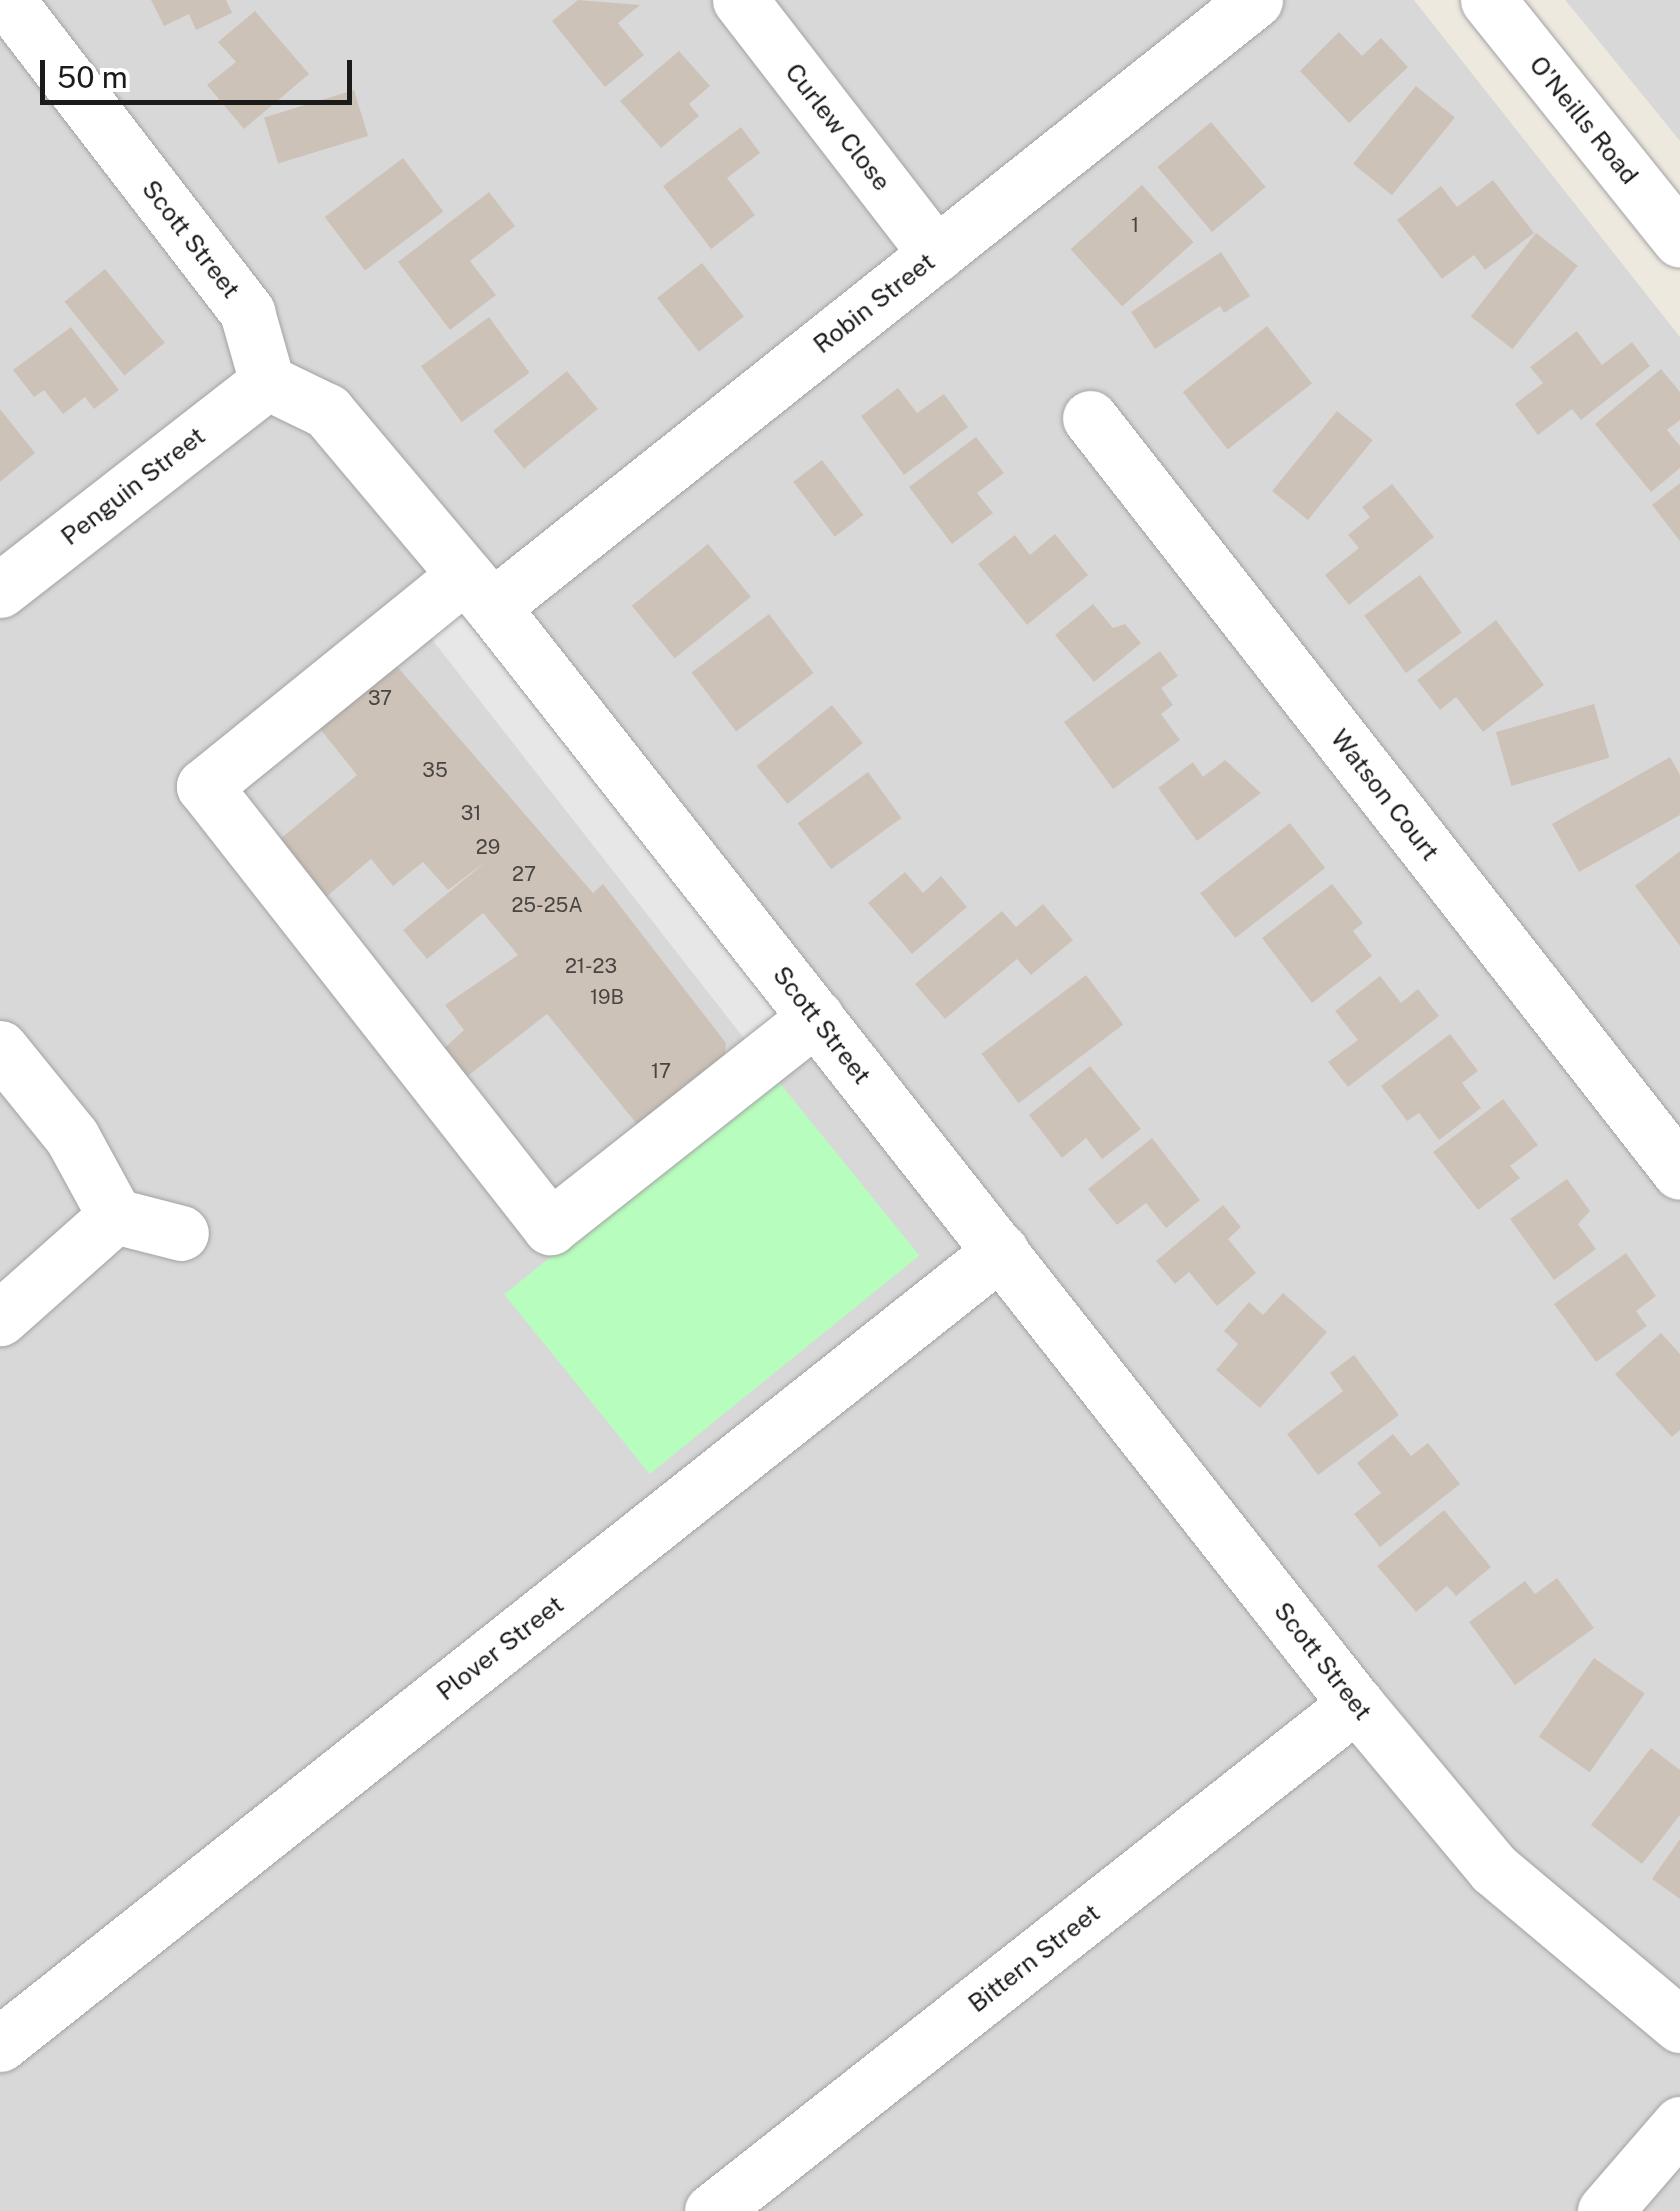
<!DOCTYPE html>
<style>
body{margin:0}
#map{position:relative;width:1680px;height:2211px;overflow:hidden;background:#eee9df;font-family:"Public Sans",sans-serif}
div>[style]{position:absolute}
.residential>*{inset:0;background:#d9d8d8}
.park>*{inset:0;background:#b7fdbd;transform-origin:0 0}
.parking>*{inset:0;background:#e7e7e7}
.building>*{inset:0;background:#cdc2b8;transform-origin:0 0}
.roads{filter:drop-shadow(0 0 2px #a2a2a2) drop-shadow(0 0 2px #a2a2a2)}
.minor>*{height:55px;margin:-27.5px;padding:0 27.5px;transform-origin:27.5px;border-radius:27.5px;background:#fff}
span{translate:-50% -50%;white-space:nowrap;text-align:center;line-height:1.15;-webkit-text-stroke:10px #fff;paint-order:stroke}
.number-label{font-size:20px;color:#484542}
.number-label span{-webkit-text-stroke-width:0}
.street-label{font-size:25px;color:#1b1b1b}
.scale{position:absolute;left:40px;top:60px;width:312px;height:45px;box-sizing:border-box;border:5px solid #1b1b1b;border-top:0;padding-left:12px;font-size:30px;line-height:35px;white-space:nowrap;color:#1b1b1b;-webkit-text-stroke:8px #fff;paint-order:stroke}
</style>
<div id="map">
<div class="residential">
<i style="clip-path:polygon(0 0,1414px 0,1680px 337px,1680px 2211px,0 2211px)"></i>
<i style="clip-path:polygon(1565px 0,1680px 0,1680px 141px,1580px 18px)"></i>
</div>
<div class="park">
<i style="left:774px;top:1076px;width:231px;height:347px;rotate:51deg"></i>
</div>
<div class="parking">
<i style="clip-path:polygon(444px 580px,828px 1061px,761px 1060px,434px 642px,427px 606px)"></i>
</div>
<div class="building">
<i style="clip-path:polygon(151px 0,226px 0,232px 13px,196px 30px,189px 14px,164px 26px)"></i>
<i style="clip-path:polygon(578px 0,640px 5px,618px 23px,644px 55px,605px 87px,552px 21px)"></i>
<i style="clip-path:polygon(255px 11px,309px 74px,244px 129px,207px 85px,236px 62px,218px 42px)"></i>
<i style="clip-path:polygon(1339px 32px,1362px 56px,1381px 38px,1408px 67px,1349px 123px,1300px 71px)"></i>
<i style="clip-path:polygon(679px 51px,710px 86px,689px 104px,699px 116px,661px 148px,620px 101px)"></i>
<i style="left:1416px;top:86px;width:50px;height:100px;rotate:39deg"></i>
<i style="left:354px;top:90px;width:48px;height:94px;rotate:73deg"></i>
<i style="left:1211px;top:122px;width:85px;height:70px;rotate:50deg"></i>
<i style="clip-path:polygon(741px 127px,760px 153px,727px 178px,755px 215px,711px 249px,663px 186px)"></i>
<i style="left:403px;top:158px;width:67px;height:98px;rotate:53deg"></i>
<i style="clip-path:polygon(1493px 180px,1534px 233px,1485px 270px,1474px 255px,1442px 279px,1397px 220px,1441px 186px,1457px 207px)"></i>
<i style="left:1142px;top:185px;width:77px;height:96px;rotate:48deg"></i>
<i style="clip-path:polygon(489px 192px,515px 226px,470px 261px,496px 295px,450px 330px,398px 262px)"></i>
<i style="left:1536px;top:233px;width:53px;height:106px;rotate:38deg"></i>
<i style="clip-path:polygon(1221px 252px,1250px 296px,1224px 313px,1220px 306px,1155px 349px,1131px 312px)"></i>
<i style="left:702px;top:263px;width:68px;height:57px;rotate:52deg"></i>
<i style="left:105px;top:269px;width:95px;height:52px;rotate:51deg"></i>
<i style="left:489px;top:317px;width:69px;height:84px;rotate:54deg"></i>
<i style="left:1267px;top:326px;width:73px;height:107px;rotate:52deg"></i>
<i style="clip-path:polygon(71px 327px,119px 390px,94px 409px,85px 397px,63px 414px,44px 390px,34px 397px,13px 370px)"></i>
<i style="clip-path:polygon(1577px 331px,1602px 365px,1632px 342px,1650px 366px,1581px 420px,1572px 409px,1538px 435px,1515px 404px,1543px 383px,1530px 367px)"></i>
<i style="clip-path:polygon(1661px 369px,1680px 392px,1680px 420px,1667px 430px,1680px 446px,1680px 468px,1651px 492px,1595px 424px)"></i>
<i style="left:567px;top:371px;width:49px;height:95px;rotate:51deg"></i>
<i style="clip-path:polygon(898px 388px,917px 413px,944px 394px,968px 427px,904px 475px,861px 416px)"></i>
<i style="clip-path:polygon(0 409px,35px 453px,0 482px)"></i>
<i style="left:1337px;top:411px;width:46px;height:103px;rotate:39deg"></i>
<i style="clip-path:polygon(976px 437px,1004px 473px,977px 493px,993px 513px,952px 544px,909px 487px)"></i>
<i style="left:822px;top:460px;width:69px;height:36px;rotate:53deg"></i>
<i style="clip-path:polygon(1680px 483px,1680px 541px,1652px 505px)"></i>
<i style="clip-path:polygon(1392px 484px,1434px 537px,1349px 605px,1325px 575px,1359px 548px,1348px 535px,1370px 517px,1362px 507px)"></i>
<i style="clip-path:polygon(1055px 534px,1088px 575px,1027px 625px,978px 564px,1015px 535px,1030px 555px)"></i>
<i style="left:708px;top:544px;width:68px;height:98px;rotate:51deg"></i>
<i style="left:1420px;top:575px;width:71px;height:69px;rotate:54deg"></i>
<i style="clip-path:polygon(1093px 604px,1113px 628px,1125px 624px,1141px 643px,1094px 682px,1055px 635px)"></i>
<i style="left:769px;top:614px;width:74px;height:97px;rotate:53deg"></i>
<i style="clip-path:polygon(1496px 620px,1544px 685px,1483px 732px,1456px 697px,1440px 710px,1417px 680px)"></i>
<i style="clip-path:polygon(1160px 651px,1178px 676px,1161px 688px,1173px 705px,1161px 714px,1180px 740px,1113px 789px,1064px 722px)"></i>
<i style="clip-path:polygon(395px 664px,593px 893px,603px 884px,726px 1043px,724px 1061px,641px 1129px,547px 1014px,460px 1082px,438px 1054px,464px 1030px,445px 1005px,518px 955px,483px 913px,427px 959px,403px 930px,488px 860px,448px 890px,423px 862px,393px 886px,371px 859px,319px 903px,273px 845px,357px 775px,309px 715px)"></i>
<i style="left:1594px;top:704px;width:56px;height:102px;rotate:74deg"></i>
<i style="left:832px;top:705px;width:49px;height:97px;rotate:51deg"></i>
<i style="clip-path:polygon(1670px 757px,1680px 775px,1680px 815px,1579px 872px,1552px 824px)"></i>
<i style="clip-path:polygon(1225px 760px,1261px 793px,1197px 841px,1158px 788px,1193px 762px,1203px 777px)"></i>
<i style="left:868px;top:772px;width:57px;height:87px;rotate:54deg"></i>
<i style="left:1290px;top:823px;width:57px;height:114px;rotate:52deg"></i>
<i style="clip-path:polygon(1680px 851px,1680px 946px,1635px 886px)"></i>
<i style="clip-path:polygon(905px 872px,923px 893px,941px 876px,967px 907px,912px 954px,868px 903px)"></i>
<i style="clip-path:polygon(1332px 884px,1363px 923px,1353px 931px,1372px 956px,1312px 1003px,1262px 938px)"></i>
<i style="clip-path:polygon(1043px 904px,1073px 940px,1031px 975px,1017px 959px,945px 1019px,915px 984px,1002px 911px,1016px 927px)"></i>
<i style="left:1086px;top:975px;width:62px;height:131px;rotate:53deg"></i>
<i style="clip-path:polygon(1380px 976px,1401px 1003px,1418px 989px,1439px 1016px,1348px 1087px,1328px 1062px,1358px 1040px,1335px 1011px)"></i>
<i style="clip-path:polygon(1450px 1034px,1478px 1071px,1462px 1083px,1481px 1108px,1439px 1140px,1419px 1113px,1407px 1121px,1381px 1086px)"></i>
<i style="clip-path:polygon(1090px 1066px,1141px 1129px,1102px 1159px,1086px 1138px,1062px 1158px,1029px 1115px)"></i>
<i style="clip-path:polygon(1503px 1099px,1538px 1145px,1510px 1166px,1520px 1178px,1478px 1210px,1433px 1152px)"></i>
<i style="clip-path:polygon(1152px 1138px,1200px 1200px,1166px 1228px,1146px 1203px,1117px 1225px,1088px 1189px)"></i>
<i style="clip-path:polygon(1567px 1179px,1590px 1211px,1578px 1224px,1596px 1249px,1554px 1280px,1510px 1219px)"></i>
<i style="clip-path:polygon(1223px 1205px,1241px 1227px,1228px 1239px,1256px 1273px,1217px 1306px,1189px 1272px,1175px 1284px,1156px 1261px)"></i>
<i style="clip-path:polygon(1626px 1253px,1656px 1296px,1636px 1311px,1647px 1326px,1596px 1362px,1554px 1304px)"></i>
<i style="clip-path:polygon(1283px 1293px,1327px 1332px,1260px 1408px,1216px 1370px,1238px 1344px,1224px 1331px,1249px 1302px,1263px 1315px)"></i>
<i style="clip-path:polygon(1661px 1333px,1680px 1354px,1680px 1430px,1672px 1437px,1615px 1374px)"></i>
<i style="clip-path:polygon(1354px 1355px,1399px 1415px,1318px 1475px,1287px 1434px,1343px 1391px,1330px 1373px)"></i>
<i style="clip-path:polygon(1393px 1434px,1411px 1456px,1428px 1443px,1460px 1484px,1380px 1547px,1354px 1514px,1381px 1493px,1357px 1463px)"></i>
<i style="clip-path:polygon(1444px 1510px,1491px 1567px,1456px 1596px,1447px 1586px,1416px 1612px,1377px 1566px)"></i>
<i style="clip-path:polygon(1557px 1578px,1594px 1628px,1515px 1685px,1469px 1622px,1525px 1581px,1535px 1594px)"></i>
<i style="left:1594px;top:1658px;width:62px;height:96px;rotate:35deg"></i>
<i style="clip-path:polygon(1651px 1748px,1680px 1770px,1680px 1815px,1642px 1864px,1591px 1825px)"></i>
<i style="clip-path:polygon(1680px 1839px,1680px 1899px,1652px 1879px)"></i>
</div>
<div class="roads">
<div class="minor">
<i style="left:7px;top:0;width:394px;rotate:52.4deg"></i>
<i style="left:247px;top:312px;width:73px;rotate:74.1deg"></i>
<i style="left:267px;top:382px;width:67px;rotate:25.8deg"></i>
<i style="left:327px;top:411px;width:256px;rotate:49.9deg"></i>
<i style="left:492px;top:607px;width:1396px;rotate:51.78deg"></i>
<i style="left:1356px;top:1704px;width:215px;rotate:50.1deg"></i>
<i style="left:1494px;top:1869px;width:243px;rotate:40deg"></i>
<i style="left:740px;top:0;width:321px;rotate:52.3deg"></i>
<i style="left:1488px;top:0;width:307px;rotate:51.3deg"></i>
<i style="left:1090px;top:418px;width:957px;rotate:51.96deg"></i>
<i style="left:465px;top:575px;width:336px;rotate:141deg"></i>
<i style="left:204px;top:786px;width:561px;rotate:51.88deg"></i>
<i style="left:550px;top:1227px;width:339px;rotate:-38.3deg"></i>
<i style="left:0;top:590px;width:338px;rotate:-37.9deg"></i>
<i style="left:492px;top:607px;width:975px;rotate:-38.5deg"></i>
<i style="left:0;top:1048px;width:114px;rotate:51deg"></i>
<i style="left:72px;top:1137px;width:90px;rotate:61.4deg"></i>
<i style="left:115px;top:1216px;width:154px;rotate:138.4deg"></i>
<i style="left:115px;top:1216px;width:68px;rotate:14.4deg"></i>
<i style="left:0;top:2044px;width:1277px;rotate:-38.39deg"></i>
<i style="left:712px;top:2211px;width:820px;rotate:-38.21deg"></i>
<i style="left:1605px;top:2211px;width:115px;rotate:-49.2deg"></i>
</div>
</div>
<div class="number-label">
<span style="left:1135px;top:225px">1</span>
<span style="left:380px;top:698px">37</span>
<span style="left:435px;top:770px">35</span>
<span style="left:471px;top:813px">31</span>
<span style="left:488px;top:847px">29</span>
<span style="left:524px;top:874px">27</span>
<span style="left:547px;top:905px">25-25A</span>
<span style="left:591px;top:966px">21-23</span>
<span style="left:607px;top:997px">19B</span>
<span style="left:661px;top:1071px">17</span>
</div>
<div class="street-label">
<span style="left:1584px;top:120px;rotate:51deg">O'Neills Road</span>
<span style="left:838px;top:127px;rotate:52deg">Curlew Close</span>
<span style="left:191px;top:239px;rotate:52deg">Scott Street</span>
<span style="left:874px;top:303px;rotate:-38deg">Robin Street</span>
<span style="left:133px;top:486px;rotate:-38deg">Penguin Street</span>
<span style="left:1385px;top:795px;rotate:52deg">Watson Court</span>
<span style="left:822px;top:1025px;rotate:52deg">Scott Street</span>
<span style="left:500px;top:1648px;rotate:-38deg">Plover Street</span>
<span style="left:1323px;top:1661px;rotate:52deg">Scott Street</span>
<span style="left:1034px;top:1958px;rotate:-38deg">Bittern Street</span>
</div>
<div class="scale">50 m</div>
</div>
